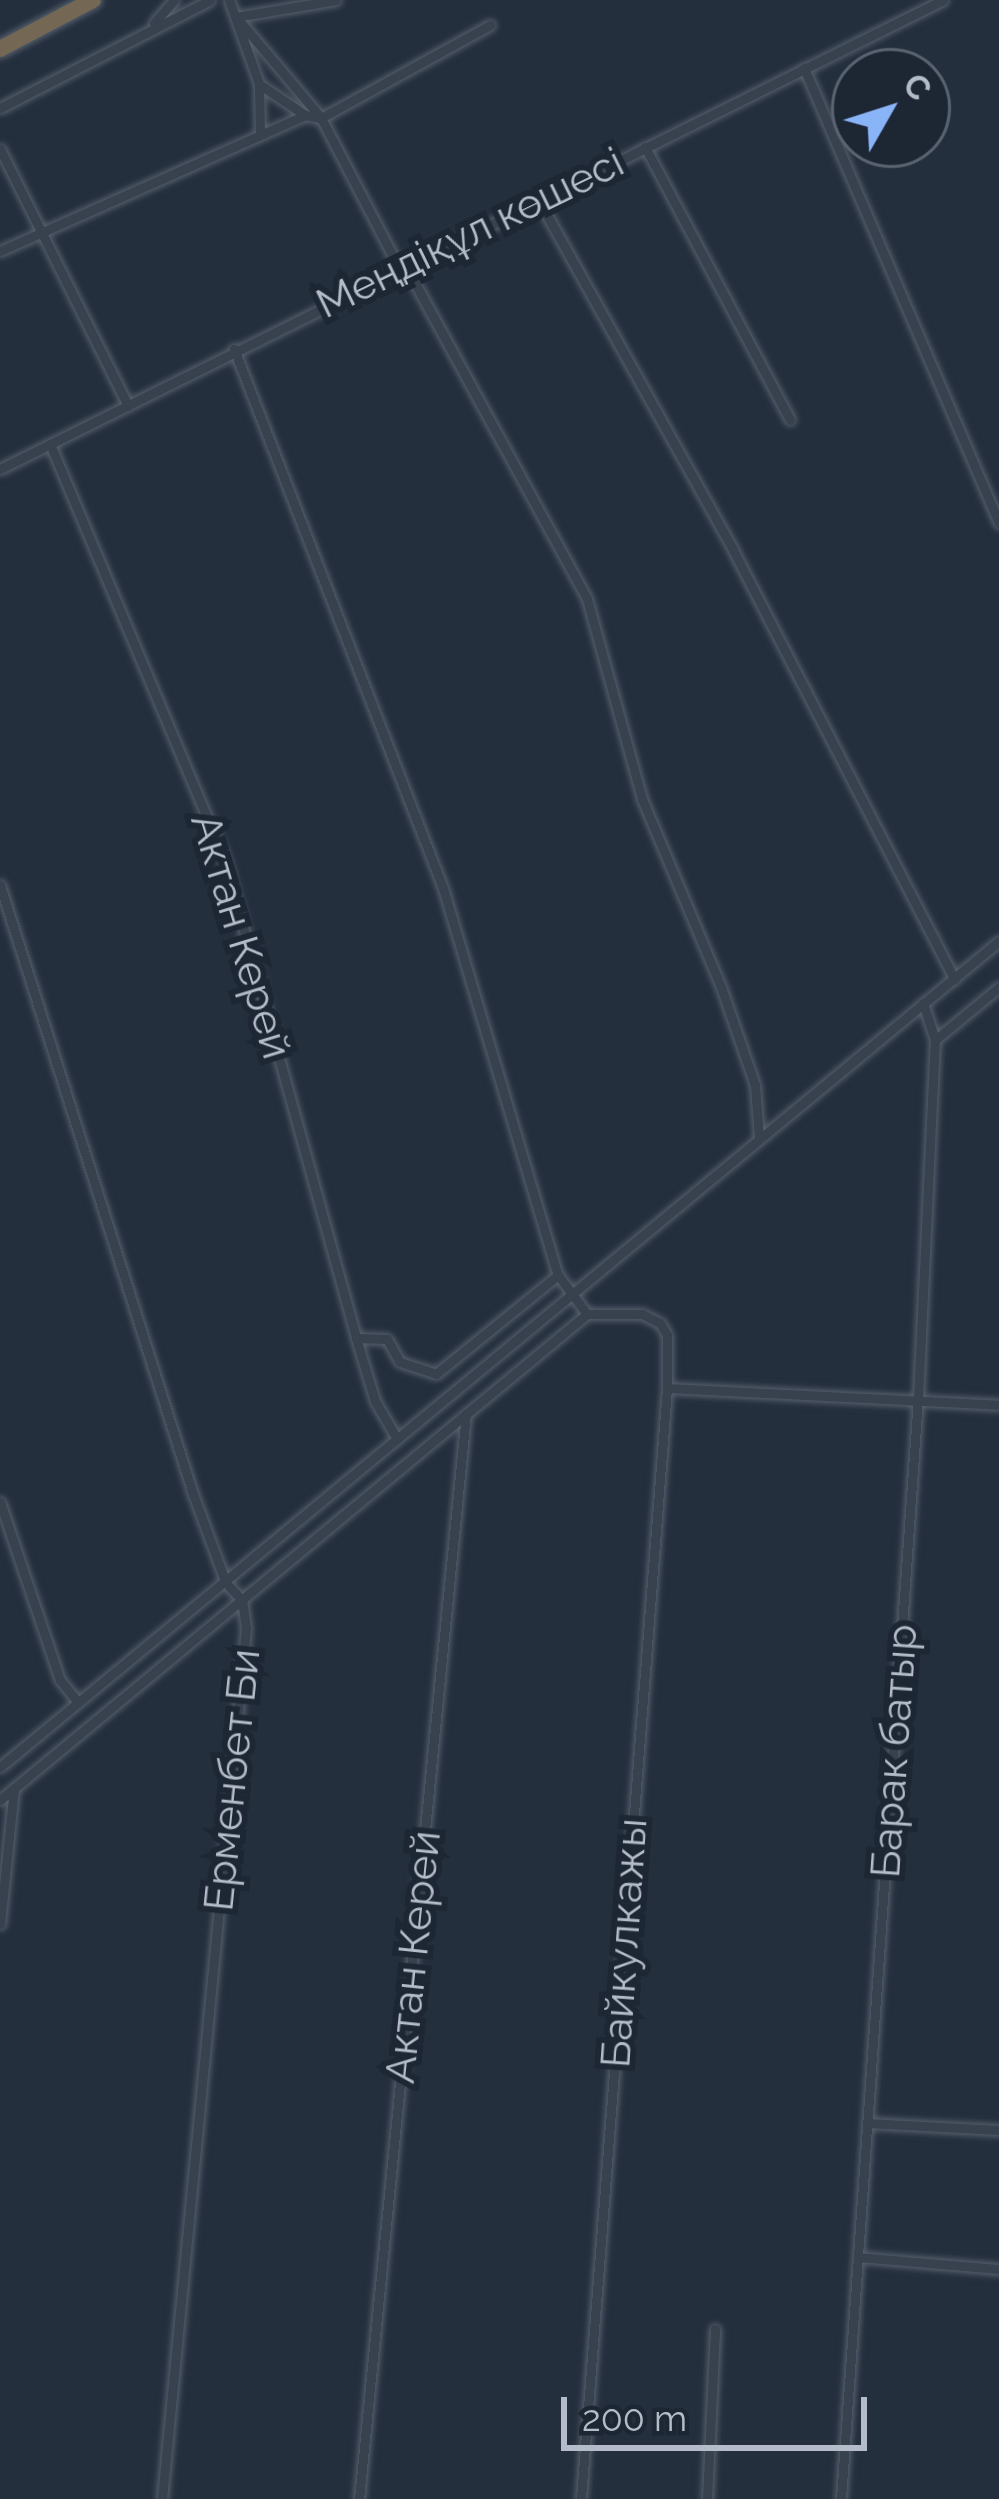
<!DOCTYPE html>
<meta charset="utf-8">
<style>
body{margin:0}
#map{position:relative;width:999px;height:2499px;overflow:hidden;background:#242f3e;font-family:Raleway,sans-serif}
div>[style]{position:absolute}
.roads{filter:drop-shadow(0 0 3px #565f6c) drop-shadow(0 0 3px #565f6c)}
.street>*{height:9px;margin:-4.5px;padding:0 4.5px;transform-origin:4.5px;border-radius:4.5px;background:#38414e}
.highway>*{height:16px;margin:-8px;padding:0 8px;transform-origin:8px;border-radius:8px;background:#746855}
span{translate:-50% -50%;white-space:nowrap;text-align:center;line-height:1.15;-webkit-text-stroke:12px #1d2633;paint-order:stroke}
.street-label{font-size:42px;color:#b4bcc9}
.north{position:absolute;left:831px;top:48px;width:120px;height:120px;box-sizing:border-box;background:#1d2633;border:3px solid #59626f;border-radius:50%;rotate:51deg;font-size:33px;font-weight:700;line-height:48px;text-align:center;color:#b4bcc9}
.north::after{content:'';display:block;margin:auto;width:42px;height:54px;background:#8ab4f8;clip-path:polygon(50% 0,100% 100%,50% 72%,0 100%)}
.scale{position:absolute;left:561px;top:2397px;width:306px;height:54px;box-sizing:border-box;border:6px solid #b4bcc9;border-top:0;padding-left:15px;font-size:36px;line-height:42px;white-space:nowrap;color:#b4bcc9;-webkit-text-stroke:9px #1d2633;paint-order:stroke}
</style>
<div id="map">
<div class="roads">
<div class="street">
<i style="left:229px;top:0;width:89px;rotate:70.3deg"></i>
<i style="left:259px;top:84px;width:55px;rotate:34deg"></i>
<i style="left:336px;top:0;width:101px;rotate:170.4deg"></i>
<i style="left:236px;top:17px;width:132px;rotate:49.9deg"></i>
<i style="left:321px;top:118px;width:169px;rotate:62.5deg"></i>
<i style="left:154px;top:23px;width:30px;rotate:-49deg"></i>
<i style="left:804px;top:68px;width:495px;rotate:66.8deg"></i>
<i style="left:259px;top:84px;width:51px;rotate:88.9deg"></i>
<i style="left:0;top:108px;width:236px;rotate:-27.2deg"></i>
<i style="left:645px;top:147px;width:309px;rotate:62deg"></i>
<i style="left:0;top:149px;width:287px;rotate:63.5deg"></i>
<i style="left:538px;top:199px;width:402px;rotate:60.9deg"></i>
<i style="left:733px;top:550px;width:483px;rotate:62.7deg"></i>
<i style="left:0;top:251px;width:334px;rotate:-24deg"></i>
<i style="left:305px;top:115px;width:16px;rotate:11deg"></i>
<i style="left:321px;top:118px;width:193px;rotate:-28.8deg"></i>
<i style="left:405px;top:265px;width:380px;rotate:61.4deg"></i>
<i style="left:587px;top:599px;width:207px;rotate:74.6deg"></i>
<i style="left:642px;top:799px;width:204px;rotate:67.2deg"></i>
<i style="left:721px;top:987px;width:104px;rotate:70.9deg"></i>
<i style="left:755px;top:1085px;width:53px;rotate:85.7deg"></i>
<i style="left:234px;top:349px;width:578px;rotate:68.81deg"></i>
<i style="left:443px;top:888px;width:404px;rotate:73.5deg"></i>
<i style="left:558px;top:1275px;width:49px;rotate:53.4deg"></i>
<i style="left:50px;top:444px;width:449px;rotate:67.2deg"></i>
<i style="left:224px;top:858px;width:498px;rotate:74.6deg"></i>
<i style="left:356px;top:1338px;width:66px;rotate:73.2deg"></i>
<i style="left:375px;top:1401px;width:44px;rotate:59.9deg"></i>
<i style="left:0;top:469px;width:1053px;rotate:-26.44deg"></i>
<i style="left:0;top:885px;width:639px;rotate:72.42deg"></i>
<i style="left:193px;top:1494px;width:95px;rotate:69.7deg"></i>
<i style="left:226px;top:1583px;width:23px;rotate:47deg"></i>
<i style="left:242px;top:1600px;width:28px;rotate:82deg"></i>
<i style="left:246px;top:1628px;width:875px;rotate:95.51deg"></i>
<i style="left:935px;top:1040px;width:83px;rotate:-39.6deg"></i>
<i style="left:356px;top:1338px;width:31px;rotate:2deg"></i>
<i style="left:387px;top:1339px;width:26px;rotate:61deg"></i>
<i style="left:400px;top:1362px;width:38px;rotate:18deg"></i>
<i style="left:436px;top:1374px;width:157px;rotate:-39.1deg"></i>
<i style="left:667px;top:1388px;width:332px;rotate:2.9deg"></i>
<i style="left:0;top:1502px;width:188px;rotate:71.4deg"></i>
<i style="left:60px;top:1680px;width:28px;rotate:51deg"></i>
<i style="left:0;top:1767px;width:1296px;rotate:-39.58deg"></i>
<i style="left:0;top:1800px;width:762px;rotate:-39.62deg"></i>
<i style="left:587px;top:1314px;width:55px"></i>
<i style="left:642px;top:1314px;width:20px;rotate:27deg"></i>
<i style="left:660px;top:1323px;width:14px;rotate:60deg"></i>
<i style="left:667px;top:1335px;width:53px;rotate:90deg"></i>
<i style="left:667px;top:1388px;width:1114px;rotate:94.43deg"></i>
<i style="left:0;top:1924px;width:136px;rotate:-84.1deg"></i>
<i style="left:867px;top:2123px;width:132px;rotate:3deg"></i>
<i style="left:858px;top:2257px;width:142px;rotate:4.9deg"></i>
<i style="left:359px;top:2499px;width:1090px;rotate:-84.37deg"></i>
<i style="left:707px;top:2499px;width:170px;rotate:-87.3deg"></i>
<i style="left:841px;top:2499px;width:1103px;rotate:-86deg"></i>
<i style="left:918px;top:1399px;width:359px;rotate:-87.3deg"></i>
<i style="left:935px;top:1040px;width:39px;rotate:-108deg"></i>
</div>
<div class="highway">
<i style="left:0;top:49px;width:105px;rotate:-27.8deg"></i>
</div>
</div>
<div class="street-label">
<span style="left:470px;top:233px;rotate:-26deg">Меңдіқұл көшесі</span>
<span style="left:241px;top:936px;rotate:73deg">Актан Керей</span>
<span style="left:894px;top:1751px;rotate:-86deg">Барак батыр</span>
<span style="left:232px;top:1780px;rotate:-84deg">Ерменбет Би</span>
<span style="left:624px;top:1943px;rotate:-86deg">Байкулкажы</span>
<span style="left:413px;top:1957px;rotate:-84deg">Актан Керей</span>
</div>
<div class="north">С</div>
<div class="scale">200 m</div>
</div>
